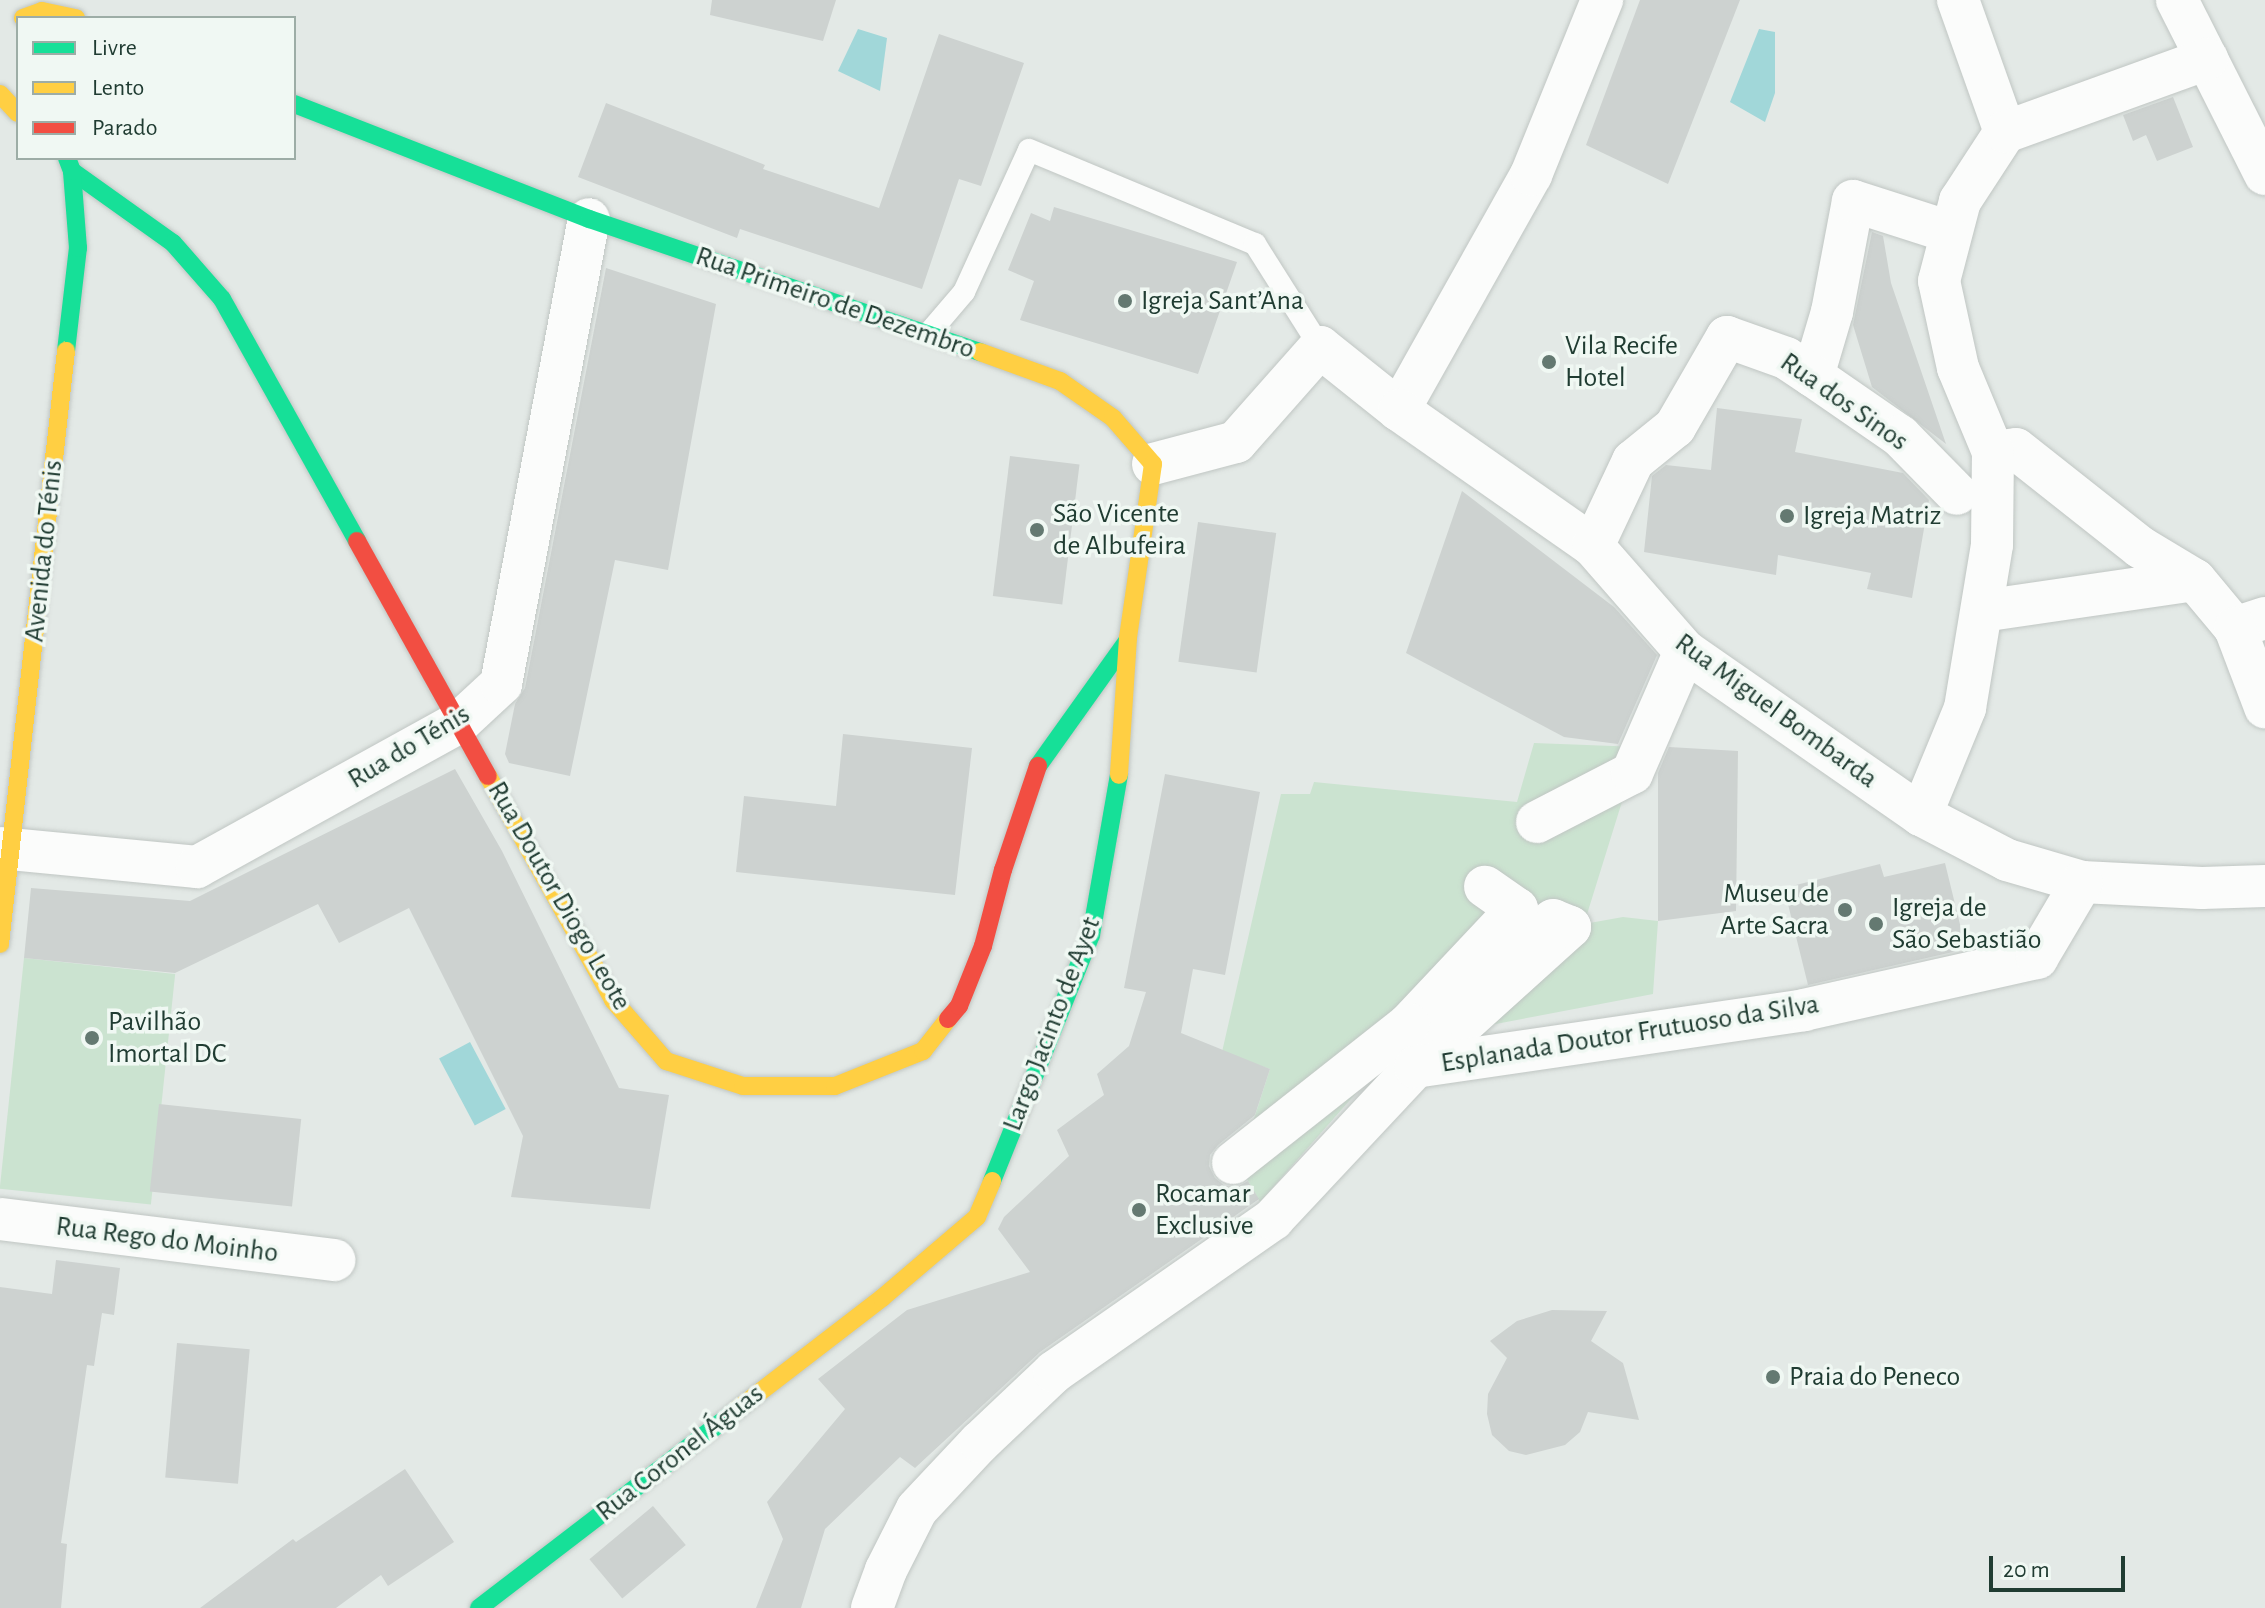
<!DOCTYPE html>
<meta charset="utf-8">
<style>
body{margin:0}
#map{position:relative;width:2265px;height:1608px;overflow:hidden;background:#e3e9e6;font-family:"Alegreya Sans",sans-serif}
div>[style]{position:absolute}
.green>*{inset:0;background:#cbe3d0;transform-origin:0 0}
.water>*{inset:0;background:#a1d7d9;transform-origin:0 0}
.building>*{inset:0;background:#cdd2d0;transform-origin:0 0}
.roads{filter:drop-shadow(0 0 2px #c0c6c3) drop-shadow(0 0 2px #c0c6c3)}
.lane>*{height:22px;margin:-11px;padding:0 11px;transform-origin:11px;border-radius:11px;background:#fbfcfb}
.street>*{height:42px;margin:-21px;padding:0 21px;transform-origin:21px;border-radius:21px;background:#fbfcfb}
.fast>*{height:18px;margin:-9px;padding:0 9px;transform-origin:9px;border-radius:9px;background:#16e098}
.slow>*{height:18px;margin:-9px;padding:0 9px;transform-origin:9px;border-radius:9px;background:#ffcf43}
.jam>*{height:18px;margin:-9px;padding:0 9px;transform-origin:9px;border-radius:9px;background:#f24e42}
.dots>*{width:22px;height:22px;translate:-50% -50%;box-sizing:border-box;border:4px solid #f0f8f3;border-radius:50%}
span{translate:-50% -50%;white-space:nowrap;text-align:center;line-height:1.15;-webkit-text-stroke:7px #f0f8f3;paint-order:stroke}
.poi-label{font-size:28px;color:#203c32}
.left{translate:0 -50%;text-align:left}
.right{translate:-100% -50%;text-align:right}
.street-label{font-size:28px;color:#203c32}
.legend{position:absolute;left:16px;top:16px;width:280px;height:144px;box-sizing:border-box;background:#f0f8f3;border:2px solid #9dada6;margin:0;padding:10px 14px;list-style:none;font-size:24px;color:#203c32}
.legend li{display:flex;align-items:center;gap:16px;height:40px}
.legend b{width:40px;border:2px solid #9dada6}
.scale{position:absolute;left:1989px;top:1556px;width:136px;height:36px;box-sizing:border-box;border:4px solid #203c32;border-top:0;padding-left:10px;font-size:24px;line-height:28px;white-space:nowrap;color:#203c32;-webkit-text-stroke:6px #f0f8f3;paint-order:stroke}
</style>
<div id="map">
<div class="green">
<i style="clip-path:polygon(1534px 743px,1639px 747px,1584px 924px,1623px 917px,1658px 921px,1653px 994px,1401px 1042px,1260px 1202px,1239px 1165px,1270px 1069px,1222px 1052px,1281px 794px,1310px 794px,1314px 782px,1517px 802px)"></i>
<i style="left:24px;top:958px;width:152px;height:232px;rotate:6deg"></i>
</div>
<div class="water">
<i style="clip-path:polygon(858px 29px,887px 38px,880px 91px,838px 71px)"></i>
<i style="clip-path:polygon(1759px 29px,1775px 32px,1775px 93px,1765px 122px,1730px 102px)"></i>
<i style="left:470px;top:1042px;width:76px;height:35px;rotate:62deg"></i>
</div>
<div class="building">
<i style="clip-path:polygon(712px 0,836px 0,823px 41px,710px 15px)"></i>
<i style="clip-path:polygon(1640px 0,1740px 0,1668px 184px,1586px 145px)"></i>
<i style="clip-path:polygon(939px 34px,1024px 63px,981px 186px,959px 179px,922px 289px,740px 229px,737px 238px,578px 177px,606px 103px,765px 165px,763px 169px,879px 208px)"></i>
<i style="clip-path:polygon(2173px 97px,2193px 147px,2157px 161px,2146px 135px,2133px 141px,2123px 115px)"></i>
<i style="clip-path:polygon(1054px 207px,1237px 262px,1198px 374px,1020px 320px,1034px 281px,1008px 270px,1031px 213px,1050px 221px)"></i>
<i style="clip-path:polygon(1872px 232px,1883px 236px,1891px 283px,1946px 444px,1872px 387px,1853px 325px)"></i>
<i style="clip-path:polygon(606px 268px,716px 304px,668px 570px,615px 560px,570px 776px,509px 763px,505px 754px,515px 704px,525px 688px)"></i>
<i style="clip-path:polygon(1717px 408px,1802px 419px,1795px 452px,1903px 473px,1929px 500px,1912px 598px,1867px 589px,1871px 573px,1778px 555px,1776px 575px,1644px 552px,1652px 476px,1666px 465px,1711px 470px)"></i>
<i style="left:1010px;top:456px;width:70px;height:141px;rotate:7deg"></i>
<i style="clip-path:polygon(1462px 491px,1614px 607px,1657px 655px,1618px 744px,1564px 737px,1406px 653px)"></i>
<i style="left:1198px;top:522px;width:79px;height:141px;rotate:8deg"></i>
<i style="clip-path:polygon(843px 734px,972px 748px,955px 895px,736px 872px,744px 796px,836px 806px)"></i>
<i style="clip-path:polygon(1669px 747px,1738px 751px,1736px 911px,1658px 921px,1658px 773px)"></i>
<i style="clip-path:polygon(455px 769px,502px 851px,619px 1088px,669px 1095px,650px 1209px,511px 1197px,523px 1136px,409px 908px,339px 943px,318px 904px,175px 973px,24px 958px,31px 888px,190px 901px)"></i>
<i style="clip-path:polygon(1165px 774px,1260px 792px,1225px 975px,1193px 969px,1181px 1033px,1270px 1069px,1255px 1115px,1218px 1145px,1210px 1155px,1209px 1166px,1215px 1178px,1225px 1186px,1237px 1187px,1248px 1181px,1259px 1199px,1040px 1352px,915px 1468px,900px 1457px,825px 1529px,801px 1608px,756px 1608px,783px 1539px,767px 1502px,845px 1409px,818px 1379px,907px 1310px,1030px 1272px,998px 1229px,1004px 1217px,1069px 1156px,1057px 1130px,1104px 1095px,1097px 1074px,1129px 1046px,1146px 992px,1124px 988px)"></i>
<i style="clip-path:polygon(1945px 863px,1966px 949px,1808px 985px,1784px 888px,1880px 864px,1884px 877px)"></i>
<i style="left:159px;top:1104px;width:143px;height:88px;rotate:6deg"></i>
<i style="clip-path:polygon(56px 1260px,120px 1268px,114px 1315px,102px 1313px,94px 1366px,87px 1365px,61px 1543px,67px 1544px,61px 1608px,0 1608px,0 1287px,52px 1294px)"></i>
<i style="clip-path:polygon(1552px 1310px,1607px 1311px,1591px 1341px,1623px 1363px,1639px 1420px,1588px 1412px,1580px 1432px,1565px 1445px,1526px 1455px,1509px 1451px,1492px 1435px,1487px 1414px,1488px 1394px,1507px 1358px,1490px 1341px,1517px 1321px)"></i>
<i style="left:177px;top:1343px;width:73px;height:135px;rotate:5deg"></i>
<i style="clip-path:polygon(405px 1469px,454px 1542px,388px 1586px,381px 1575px,336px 1608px,200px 1608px,293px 1539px,296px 1542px)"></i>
<i style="left:653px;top:1506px;width:51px;height:83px;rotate:50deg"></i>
</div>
<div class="roads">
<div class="lane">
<i style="left:929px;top:333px;width:54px;rotate:-49.5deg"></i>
<i style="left:964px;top:292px;width:156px;rotate:-65.4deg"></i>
<i style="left:1029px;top:150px;width:245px;rotate:22.6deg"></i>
<i style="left:1255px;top:244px;width:122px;rotate:57.7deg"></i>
</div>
<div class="street">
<i style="left:1958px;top:0;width:140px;rotate:70.4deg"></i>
<i style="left:2177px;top:0;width:195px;rotate:63.2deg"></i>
<i style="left:1813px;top:376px;width:67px;rotate:-73.5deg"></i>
<i style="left:1832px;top:312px;width:113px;rotate:-79.3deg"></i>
<i style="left:1853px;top:201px;width:102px;rotate:17.7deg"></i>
<i style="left:1399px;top:410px;width:270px;rotate:-60.7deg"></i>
<i style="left:1531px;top:175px;width:189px;rotate:-67.9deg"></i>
<i style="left:1993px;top:452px;width:23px;rotate:-7deg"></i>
<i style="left:2016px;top:449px;width:158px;rotate:38.3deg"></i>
<i style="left:2140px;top:547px;width:64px;rotate:31deg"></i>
<i style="left:2195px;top:580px;width:62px;rotate:50.2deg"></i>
<i style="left:1153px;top:464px;width:86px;rotate:-14.8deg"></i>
<i style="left:1236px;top:442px;width:127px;rotate:-48.5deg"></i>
<i style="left:1320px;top:347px;width:101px;rotate:38.6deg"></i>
<i style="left:1399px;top:410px;width:237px;rotate:35deg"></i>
<i style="left:1593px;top:546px;width:140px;rotate:48.8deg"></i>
<i style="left:1685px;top:651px;width:287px;rotate:34.8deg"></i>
<i style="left:1921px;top:815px;width:97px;rotate:27.6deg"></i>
<i style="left:2007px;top:860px;width:78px;rotate:16.3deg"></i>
<i style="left:2082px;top:882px;width:120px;rotate:2.9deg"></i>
<i style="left:2202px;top:888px;width:63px;rotate:-1.8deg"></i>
<i style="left:1593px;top:546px;width:94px;rotate:-64.8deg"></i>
<i style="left:1633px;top:461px;width:54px;rotate:-39deg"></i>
<i style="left:1675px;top:427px;width:104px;rotate:-60deg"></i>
<i style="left:1727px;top:337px;width:63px;rotate:19.6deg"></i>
<i style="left:1786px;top:358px;width:32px;rotate:34deg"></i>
<i style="left:1813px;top:376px;width:106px;rotate:34.6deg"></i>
<i style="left:1900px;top:436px;width:81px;rotate:45.5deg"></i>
<i style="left:1982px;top:611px;width:215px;rotate:-8.3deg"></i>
<i style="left:2265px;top:618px;width:32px;rotate:162deg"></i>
<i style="left:2235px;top:628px;width:85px;rotate:69.2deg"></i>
<i style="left:1921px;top:815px;width:116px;rotate:-67.6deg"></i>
<i style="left:1965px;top:708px;width:165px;rotate:-80.6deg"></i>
<i style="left:1992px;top:545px;width:93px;rotate:-89.4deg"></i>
<i style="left:1993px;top:452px;width:91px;rotate:-112.6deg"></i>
<i style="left:1958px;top:368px;width:89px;rotate:-102.3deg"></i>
<i style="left:1939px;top:281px;width:83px;rotate:-75.3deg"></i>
<i style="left:1960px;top:201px;width:82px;rotate:-56.9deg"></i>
<i style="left:2005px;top:132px;width:215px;rotate:-19.9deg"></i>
<i style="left:1537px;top:822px;width:107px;rotate:-27.3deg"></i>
<i style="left:1632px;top:773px;width:133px;rotate:-66.5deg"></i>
<i style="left:0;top:848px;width:198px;rotate:5.5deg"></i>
<i style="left:197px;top:867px;width:300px;rotate:-28.9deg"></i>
<i style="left:460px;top:722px;width:56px;rotate:-42.8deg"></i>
<i style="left:501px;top:684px;width:473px;rotate:-79.3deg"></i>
<i style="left:1415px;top:1067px;width:209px;rotate:-42.1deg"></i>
<i style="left:1570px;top:927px;width:18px;rotate:-158deg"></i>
<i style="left:1553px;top:920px;width:151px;rotate:139.6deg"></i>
<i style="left:1438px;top:1018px;width:30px;rotate:168deg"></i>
<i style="left:1409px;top:1024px;width:158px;rotate:-46.8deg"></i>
<i style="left:1517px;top:909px;width:39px;rotate:-145deg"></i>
<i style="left:1233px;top:1163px;width:224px;rotate:-38.3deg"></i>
<i style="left:0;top:1219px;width:337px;rotate:7deg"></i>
<i style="left:872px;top:1608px;width:40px;rotate:-69.8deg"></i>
<i style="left:886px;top:1570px;width:68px;rotate:-63.1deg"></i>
<i style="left:917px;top:1509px;width:92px;rotate:-46.8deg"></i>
<i style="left:980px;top:1442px;width:102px;rotate:-43.4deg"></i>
<i style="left:1054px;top:1372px;width:267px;rotate:-34.9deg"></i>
<i style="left:1273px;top:1219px;width:208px;rotate:-46.9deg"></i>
<i style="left:1415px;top:1067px;width:393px;rotate:-8.3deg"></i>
<i style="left:1804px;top:1010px;width:239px;rotate:-12.6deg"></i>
<i style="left:2037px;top:958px;width:88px;rotate:-59.4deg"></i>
</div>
<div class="fast">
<i style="left:294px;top:104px;width:317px;rotate:21.3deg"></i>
<i style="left:589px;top:219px;width:413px;rotate:18.8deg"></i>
<i style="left:72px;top:171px;width:124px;rotate:35.5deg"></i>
<i style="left:173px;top:243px;width:74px;rotate:48.8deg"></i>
<i style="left:222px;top:299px;width:277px;rotate:60.8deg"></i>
<i style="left:66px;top:351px;width:104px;rotate:-83.4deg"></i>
<i style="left:78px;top:248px;width:77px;rotate:-94.5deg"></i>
<i style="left:72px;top:171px;width:14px;rotate:-111deg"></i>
<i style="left:1038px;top:766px;width:153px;rotate:-54.5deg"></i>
<i style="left:992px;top:1181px;width:265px;rotate:-68.1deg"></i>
<i style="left:1091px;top:935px;width:162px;rotate:-80.1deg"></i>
<i style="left:479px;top:1608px;width:327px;rotate:-37.5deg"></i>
</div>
<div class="slow">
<i style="left:23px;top:18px;width:20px;rotate:-20deg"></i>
<i style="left:42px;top:11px;width:35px;rotate:12deg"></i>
<i style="left:0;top:94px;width:26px;rotate:47deg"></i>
<i style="left:980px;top:352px;width:85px;rotate:19.9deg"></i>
<i style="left:1060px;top:381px;width:65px;rotate:34.9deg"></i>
<i style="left:1113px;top:418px;width:61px;rotate:49deg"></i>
<i style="left:1153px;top:464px;width:176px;rotate:98.2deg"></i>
<i style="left:1128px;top:638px;width:137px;rotate:93.8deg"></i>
<i style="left:488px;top:776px;width:257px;rotate:60.8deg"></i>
<i style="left:613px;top:1000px;width:81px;rotate:49deg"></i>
<i style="left:666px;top:1061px;width:81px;rotate:18deg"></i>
<i style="left:743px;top:1086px;width:92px"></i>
<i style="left:835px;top:1086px;width:95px;rotate:-21.7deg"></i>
<i style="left:923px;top:1051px;width:41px;rotate:-52deg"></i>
<i style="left:0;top:944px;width:597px;rotate:-83.65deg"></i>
<i style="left:738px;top:1409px;width:182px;rotate:-37.6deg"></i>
<i style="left:882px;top:1298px;width:125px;rotate:-40.5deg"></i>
<i style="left:977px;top:1217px;width:39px;rotate:-67deg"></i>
</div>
<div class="jam">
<i style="left:357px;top:541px;width:269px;rotate:60.9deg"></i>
<i style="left:948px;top:1019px;width:17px;rotate:-50deg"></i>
<i style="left:959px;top:1006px;width:65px;rotate:-68.2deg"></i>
<i style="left:983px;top:946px;width:79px;rotate:-75.3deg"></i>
<i style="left:1003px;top:870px;width:110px;rotate:-71.4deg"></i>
</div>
</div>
<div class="dots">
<i style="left:1125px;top:301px;background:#647971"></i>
<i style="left:1549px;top:362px;background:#647971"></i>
<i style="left:1787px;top:516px;background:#647971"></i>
<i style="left:1037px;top:530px;background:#647971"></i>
<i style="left:1845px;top:910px;background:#647971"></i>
<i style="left:1876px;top:924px;background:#647971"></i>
<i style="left:92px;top:1038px;background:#647971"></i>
<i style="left:1139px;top:1210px;background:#647971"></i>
<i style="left:1773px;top:1377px;background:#647971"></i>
</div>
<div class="poi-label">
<span class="left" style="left:1141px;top:301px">Igreja Sant’Ana</span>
<span class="left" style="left:1565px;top:362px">Vila Recife<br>Hotel</span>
<span class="left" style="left:1053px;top:530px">São Vicente<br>de Albufeira</span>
<span class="left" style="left:1803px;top:516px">Igreja Matriz</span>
<span class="right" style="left:1829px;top:910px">Museu de<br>Arte Sacra</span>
<span class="left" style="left:1892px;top:924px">Igreja de<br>São Sebastião</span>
<span class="left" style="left:108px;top:1038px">Pavilhão<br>Imortal DC</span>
<span class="left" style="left:1155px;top:1210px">Rocamar<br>Exclusive</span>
<span class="left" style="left:1789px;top:1377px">Praia do Peneco</span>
</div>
<div class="street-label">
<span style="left:835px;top:303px;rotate:19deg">Rua Primeiro de Dezembro</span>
<span style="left:1844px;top:402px;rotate:35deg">Rua dos Sinos</span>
<span style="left:44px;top:551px;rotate:-84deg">Avenida do Ténis</span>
<span style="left:1776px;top:711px;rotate:36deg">Rua Miguel Bombarda</span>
<span style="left:409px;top:747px;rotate:-31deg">Rua do Ténis</span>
<span style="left:559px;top:896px;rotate:60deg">Rua Doutor Diogo Leote</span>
<span style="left:1052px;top:1024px;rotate:-69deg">Largo Jacinto de Ayet</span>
<span style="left:1630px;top:1034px;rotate:-9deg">Esplanada Doutor Frutuoso da Silva</span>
<span style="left:167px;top:1240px;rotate:7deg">Rua Rego do Moinho</span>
<span style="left:680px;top:1453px;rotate:-38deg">Rua Coronel Águas</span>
</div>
<ul class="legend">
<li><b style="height:10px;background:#16e098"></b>Livre</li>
<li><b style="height:10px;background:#ffcf43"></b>Lento</li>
<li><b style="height:10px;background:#f24e42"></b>Parado</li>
</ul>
<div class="scale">20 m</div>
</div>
